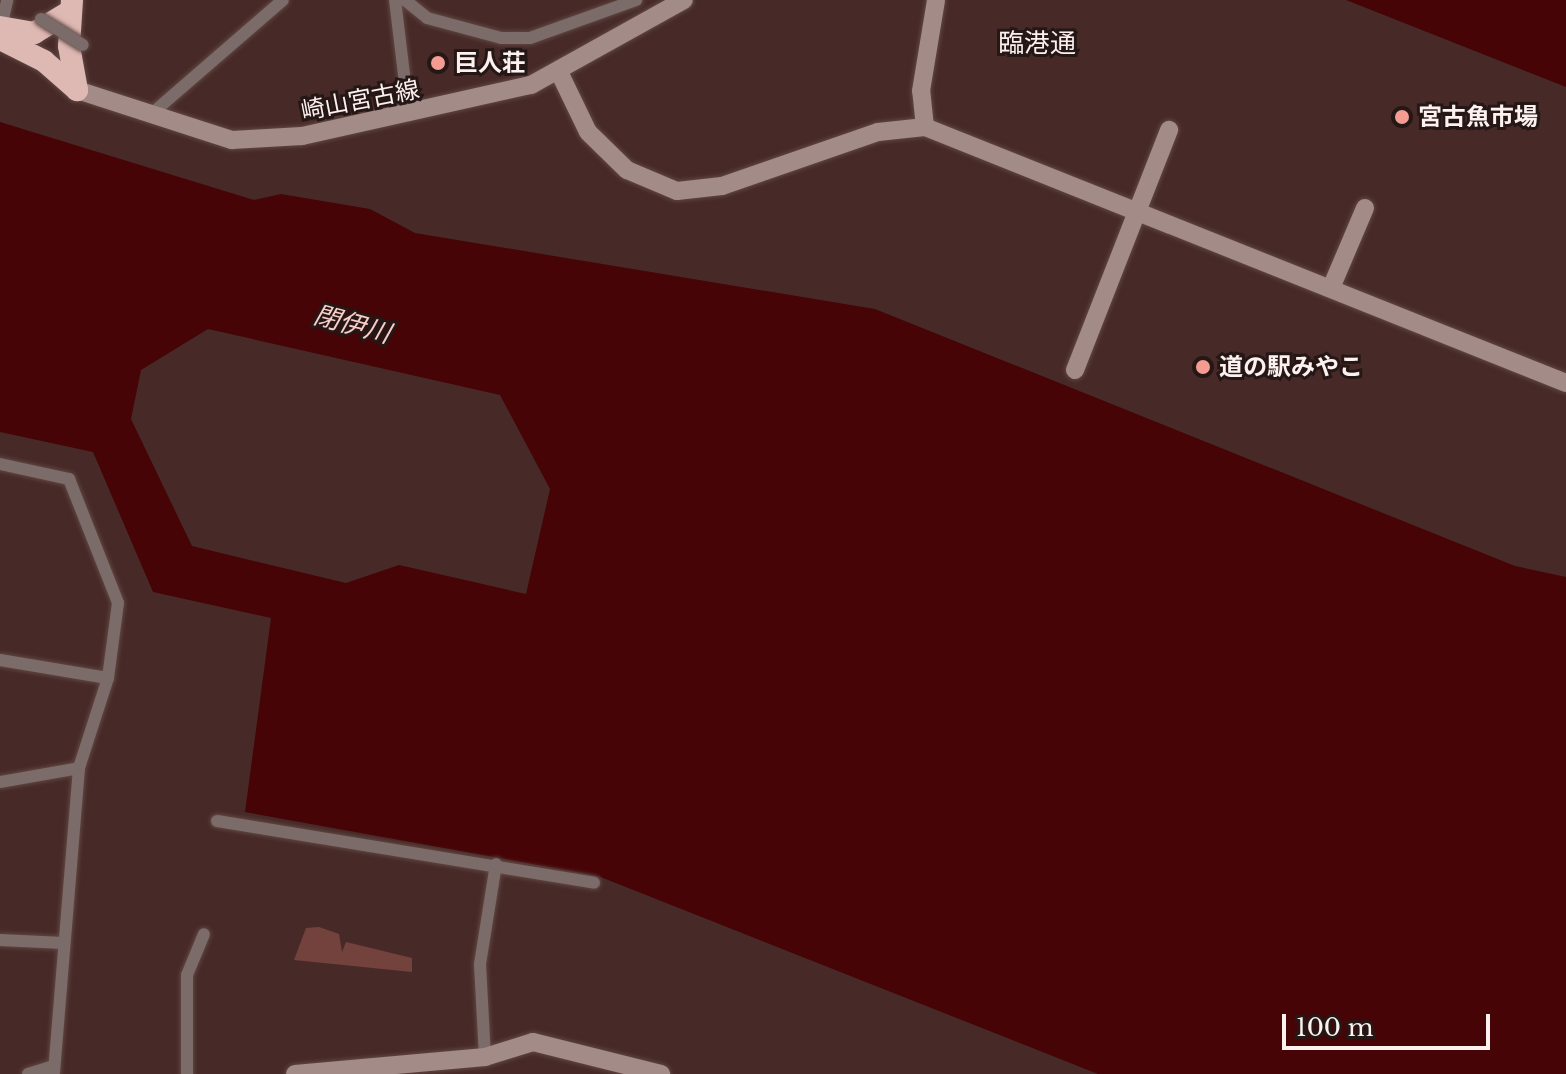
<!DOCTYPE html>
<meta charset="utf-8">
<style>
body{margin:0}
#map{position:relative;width:1566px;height:1074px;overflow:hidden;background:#472a27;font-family:"Libre Baskerville","Noto Sans JP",serif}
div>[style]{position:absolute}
.green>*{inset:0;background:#74423c}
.water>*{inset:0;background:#460406}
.roads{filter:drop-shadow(0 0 2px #604643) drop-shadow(0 0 2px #604643)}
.street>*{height:12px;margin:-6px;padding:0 6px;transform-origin:6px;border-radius:6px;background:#7b6c6a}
.secondary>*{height:18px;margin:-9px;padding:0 9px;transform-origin:9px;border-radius:9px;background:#a38b88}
.highway>*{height:22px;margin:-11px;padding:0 11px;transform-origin:11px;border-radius:11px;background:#deb9b4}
.bridges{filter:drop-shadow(0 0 2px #604643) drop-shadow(0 0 2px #604643)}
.street-bridge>*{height:12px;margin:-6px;padding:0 6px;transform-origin:6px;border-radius:6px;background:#7b6c6a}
.dots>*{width:22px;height:22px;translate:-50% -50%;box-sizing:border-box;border:4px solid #241715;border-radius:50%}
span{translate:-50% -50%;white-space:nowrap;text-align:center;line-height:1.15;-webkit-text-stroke:6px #241715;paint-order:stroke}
.poi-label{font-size:24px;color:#fdf1ef;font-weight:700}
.left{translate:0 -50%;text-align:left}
.street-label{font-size:24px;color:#fdf1ef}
.neighbourhood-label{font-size:26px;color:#fdf1ef}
.water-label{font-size:26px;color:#f9cdc8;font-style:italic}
.scale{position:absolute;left:1282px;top:1014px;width:208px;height:36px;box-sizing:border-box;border:4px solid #fdf1ef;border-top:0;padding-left:10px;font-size:24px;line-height:28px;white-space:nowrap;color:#fdf1ef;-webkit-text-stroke:6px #241715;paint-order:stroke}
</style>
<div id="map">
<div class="green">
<i style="clip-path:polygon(319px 927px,339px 934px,342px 952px,346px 942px,412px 958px,412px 972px,294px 960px,306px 928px)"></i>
</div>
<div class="water">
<i style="clip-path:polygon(1346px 0,1566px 0,1566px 87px)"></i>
<i style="clip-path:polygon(evenodd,0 122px,254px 200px,281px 194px,370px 209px,415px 233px,875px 309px,1515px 566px,1566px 577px,1566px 1074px,1098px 1074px,598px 876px,245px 812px,271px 618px,153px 592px,93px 452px,0 432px,0 122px,208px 329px,500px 395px,550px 489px,526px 594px,399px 565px,346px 583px,192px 546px,131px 419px,141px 370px,208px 329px)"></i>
</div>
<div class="roads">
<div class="street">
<i style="left:395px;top:0;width:116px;rotate:83.1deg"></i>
<i style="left:405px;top:0;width:28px;rotate:39deg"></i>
<i style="left:427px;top:18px;width:77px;rotate:15.1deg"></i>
<i style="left:501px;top:38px;width:29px"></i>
<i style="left:530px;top:38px;width:113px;rotate:-19.7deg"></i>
<i style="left:1px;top:27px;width:28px;rotate:-77deg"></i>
<i style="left:149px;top:116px;width:177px;rotate:-40.9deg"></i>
<i style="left:0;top:464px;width:71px;rotate:12.3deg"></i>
<i style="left:69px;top:479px;width:133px;rotate:68.4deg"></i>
<i style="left:118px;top:603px;width:76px;rotate:97.6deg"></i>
<i style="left:108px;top:678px;width:95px;rotate:107.9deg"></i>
<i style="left:79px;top:768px;width:307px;rotate:94.7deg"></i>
<i style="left:0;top:660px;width:109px;rotate:9.5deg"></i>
<i style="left:0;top:782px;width:80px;rotate:-10deg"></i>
<i style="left:217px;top:821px;width:382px;rotate:9.3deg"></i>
<i style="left:0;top:940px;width:64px;rotate:2.7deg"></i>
<i style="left:485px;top:1057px;width:93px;rotate:-93.1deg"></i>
<i style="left:480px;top:964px;width:101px;rotate:-80.9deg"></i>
<i style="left:28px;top:1074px;width:27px;rotate:-17deg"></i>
<i style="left:187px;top:1074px;width:99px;rotate:-90deg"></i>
<i style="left:187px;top:975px;width:44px;rotate:-67.5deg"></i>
</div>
<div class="secondary">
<i style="left:560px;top:74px;width:64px;rotate:64.2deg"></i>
<i style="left:588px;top:132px;width:54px;rotate:44.3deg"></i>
<i style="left:627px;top:170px;width:54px;rotate:22.8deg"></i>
<i style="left:677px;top:191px;width:45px;rotate:-6.3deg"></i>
<i style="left:722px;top:186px;width:165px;rotate:-19.1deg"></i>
<i style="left:878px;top:132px;width:47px;rotate:-6.1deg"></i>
<i style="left:925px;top:127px;width:36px;rotate:-96deg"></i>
<i style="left:921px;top:91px;width:92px;rotate:-80.6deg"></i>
<i style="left:77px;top:90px;width:163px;rotate:17.9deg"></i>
<i style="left:232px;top:140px;width:70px;rotate:-3.3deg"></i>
<i style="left:302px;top:136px;width:235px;rotate:-12.6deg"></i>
<i style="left:531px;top:85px;width:175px;rotate:-29.1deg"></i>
<i style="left:925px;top:127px;width:690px;rotate:21.77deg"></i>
<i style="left:1331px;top:288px;width:87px;rotate:-67deg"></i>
<i style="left:1075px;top:370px;width:258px;rotate:-68.6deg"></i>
<i style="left:295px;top:1074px;width:191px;rotate:-5.1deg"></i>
<i style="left:485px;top:1057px;width:50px;rotate:-17.4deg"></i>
<i style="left:533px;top:1042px;width:132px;rotate:14deg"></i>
</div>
<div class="highway">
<i style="left:72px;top:0;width:46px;rotate:93.7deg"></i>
<i style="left:69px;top:46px;width:45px;rotate:79.7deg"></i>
<i style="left:0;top:27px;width:35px;rotate:10deg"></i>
<i style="left:34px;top:33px;width:39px;rotate:-31deg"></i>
<i style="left:0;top:39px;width:49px;rotate:26.6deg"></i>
<i style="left:44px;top:61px;width:44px;rotate:41.3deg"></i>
</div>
</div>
<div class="bridges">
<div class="street-bridge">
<i style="left:41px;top:19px;width:49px;rotate:31.8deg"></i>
</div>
</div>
<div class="dots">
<i style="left:438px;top:63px;background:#f59c92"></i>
<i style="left:1402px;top:117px;background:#f59c92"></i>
<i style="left:1203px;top:367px;background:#f59c92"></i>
</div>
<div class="poi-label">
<span class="left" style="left:454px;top:63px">巨人荘</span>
<span class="left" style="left:1418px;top:117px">宮古魚市場</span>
<span class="left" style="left:1219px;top:367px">道の駅みやこ</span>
</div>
<div class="street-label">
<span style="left:360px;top:100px;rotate:-11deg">崎山宮古線</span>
</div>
<div class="neighbourhood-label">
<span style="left:1037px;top:44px">臨港通</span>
</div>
<div class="water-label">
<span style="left:352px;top:325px;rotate:15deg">閉伊川</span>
</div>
<div class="scale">100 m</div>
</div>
